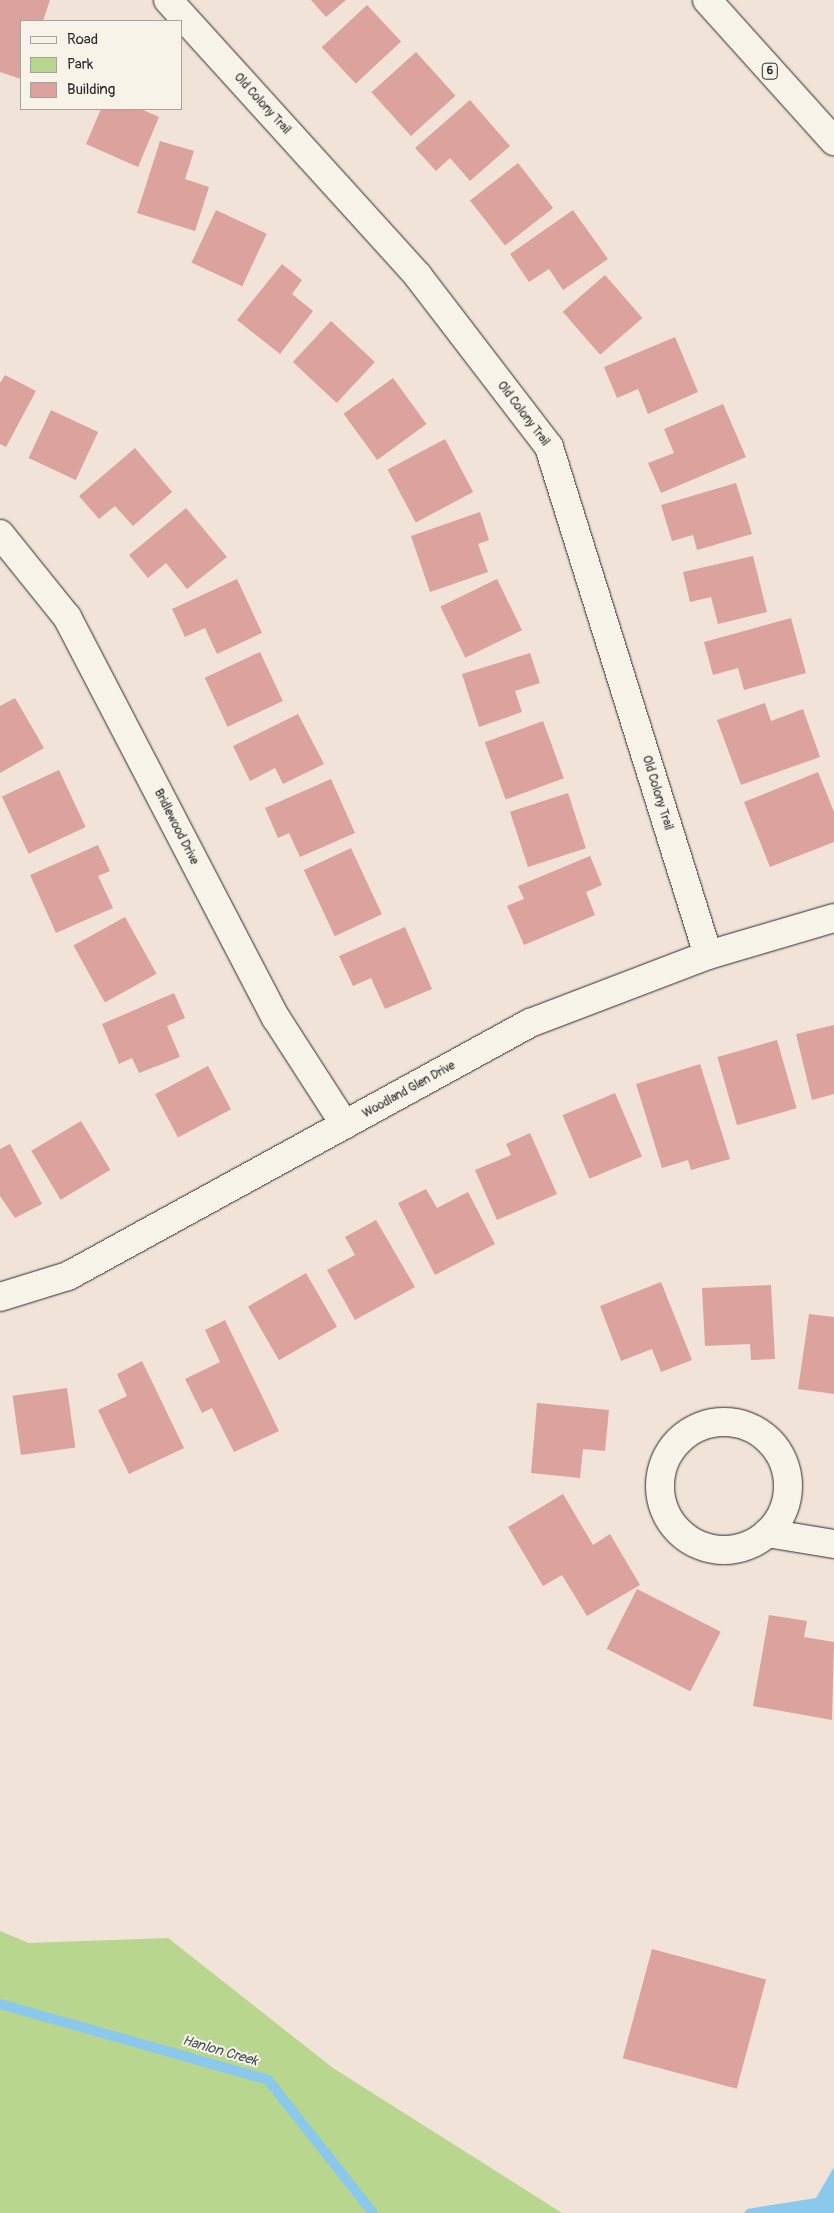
<!DOCTYPE html>
<style>
body{margin:0}
#map{position:relative;width:834px;height:2213px;overflow:hidden;background:#f2e3d9;font-family:Pangolin,sans-serif}
div>[style]{position:absolute}
.green>*{inset:0;background:#b8d68e}
.water>*{inset:0;background:#8bc9ec}
.stream>*{height:10px;margin:-5px;padding:0 5px;transform-origin:5px;border-radius:5px;background:#8bc9ec}
.building>*{inset:0;background:#dca29d;transform-origin:0 0}
.roads{filter:drop-shadow(0 0 1px #2b2b2b) drop-shadow(0 0 1px #2b2b2b)}
.minor>*{height:28px;margin:-14px;padding:0 14px;transform-origin:14px;border-radius:14px;background:#f7f3e8}
.minor>.ring{margin:-14px;padding:0;box-sizing:content-box;background:none;border:28px solid #f7f3e8;border-radius:50%}
.trunk>*{height:28px;margin:-14px;padding:0 14px;transform-origin:14px;border-radius:14px;background:#f7f3e8}
span{translate:-50% -50%;white-space:nowrap;text-align:center;line-height:1.15;-webkit-text-stroke:4px #f7f3e8;paint-order:stroke}
.shield-label span{padding:1px 4px;background:#f7f3e8;border:1px solid;border-radius:4px;-webkit-text-stroke-width:0}
.shield-label{font-size:11px;color:#2b2b2b;font-weight:700}
.street-label{font-size:12px;color:#2b2b2b}
.water-label{font-size:14px;color:#43525b;font-style:italic}
.legend{position:absolute;left:20px;top:20px;width:162px;height:90px;box-sizing:border-box;background:#f7f3e8;border:1px solid #a5a39c;margin:0;padding:6px 9px;list-style:none;font-size:15px;color:#2b2b2b}
.legend li{display:flex;align-items:center;gap:10px;height:25px}
.legend b{width:25px;border:1px solid #a5a39c}
</style>
<div id="map">
<div class="green">
<i style="clip-path:polygon(0 1931px,29px 1943px,168px 1938px,333px 2068px,562px 2213px,0 2213px)"></i>
</div>
<div class="water">
<i style="clip-path:polygon(834px 2167px,834px 2213px,744px 2213px,747px 2209px,816px 2198px)"></i>
</div>
<div class="stream">
<i style="left:0;top:2004px;width:279px;rotate:15.8deg"></i>
<i style="left:268px;top:2080px;width:169px;rotate:51.7deg"></i>
</div>
<div class="building">
<i style="clip-path:polygon(0 0,50px 0,43px 21px,21px 21px,21px 79px,0 72px)"></i>
<i style="clip-path:polygon(311px 0,346px 0,326px 17px)"></i>
<i style="left:367px;top:5px;width:50px;height:62px;rotate:47deg"></i>
<i style="left:416px;top:52px;width:59px;height:60px;rotate:48deg"></i>
<i style="clip-path:polygon(470px 100px,510px 146px,470px 181px,450px 158px,436px 171px,415px 148px)"></i>
<i style="clip-path:polygon(101px 109px,141px 109px,159px 117px,138px 167px,86px 144px)"></i>
<i style="clip-path:polygon(160px 141px,194px 151px,185px 179px,209px 187px,195px 231px,137px 213px)"></i>
<i style="left:518px;top:163px;width:57px;height:61px;rotate:52deg"></i>
<i style="left:216px;top:210px;width:56px;height:58px;rotate:25deg"></i>
<i style="clip-path:polygon(573px 210px,608px 259px,563px 290px,549px 269px,529px 282px,510px 254px)"></i>
<i style="clip-path:polygon(282px 264px,302px 280px,292px 294px,313px 311px,280px 354px,237px 320px)"></i>
<i style="left:605px;top:275px;width:57px;height:56px;rotate:49deg"></i>
<i style="left:331px;top:321px;width:60px;height:56px;rotate:43deg"></i>
<i style="clip-path:polygon(675px 337px,698px 392px,648px 414px,638px 389px,617px 398px,604px 367px)"></i>
<i style="clip-path:polygon(5px 375px,36px 391px,6px 447px,0 444px,0 383px)"></i>
<i style="left:393px;top:378px;width:57px;height:61px;rotate:54deg"></i>
<i style="clip-path:polygon(723px 404px,746px 457px,661px 493px,648px 463px,674px 453px,664px 429px)"></i>
<i style="left:51px;top:410px;width:52px;height:53px;rotate:25deg"></i>
<i style="left:445px;top:439px;width:60px;height:65px;rotate:62deg"></i>
<i style="clip-path:polygon(135px 448px,172px 492px,133px 526px,115px 506px,99px 519px,79px 496px)"></i>
<i style="clip-path:polygon(736px 483px,752px 534px,697px 550px,693px 535px,672px 541px,661px 505px)"></i>
<i style="clip-path:polygon(186px 508px,227px 557px,187px 589px,166px 563px,148px 578px,129px 555px)"></i>
<i style="clip-path:polygon(480px 512px,489px 540px,478px 544px,488px 572px,430px 592px,411px 536px)"></i>
<i style="clip-path:polygon(753px 556px,767px 612px,718px 624px,711px 597px,690px 602px,683px 572px)"></i>
<i style="clip-path:polygon(237px 579px,262px 633px,217px 654px,205px 628px,185px 637px,172px 609px)"></i>
<i style="left:497px;top:579px;width:57px;height:63px;rotate:64deg"></i>
<i style="clip-path:polygon(791px 618px,806px 673px,744px 690px,738px 668px,713px 675px,704px 642px)"></i>
<i style="left:260px;top:652px;width:54px;height:61px;rotate:65deg"></i>
<i style="clip-path:polygon(530px 653px,540px 683px,515px 691px,522px 712px,479px 727px,462px 674px)"></i>
<i style="clip-path:polygon(15px 698px,44px 748px,0 773px,0 706px)"></i>
<i style="clip-path:polygon(765px 703px,771px 721px,803px 709px,820px 757px,741px 785px,717px 720px)"></i>
<i style="clip-path:polygon(298px 714px,324px 764px,283px 784px,275px 768px,250px 781px,233px 746px)"></i>
<i style="left:543px;top:721px;width:61px;height:62px;rotate:70deg"></i>
<i style="left:59px;top:770px;width:63px;height:63px;rotate:65deg"></i>
<i style="clip-path:polygon(818px 772px,834px 812px,834px 842px,770px 867px,744px 802px)"></i>
<i style="clip-path:polygon(331px 779px,355px 833px,300px 857px,289px 833px,278px 838px,265px 808px)"></i>
<i style="left:568px;top:793px;width:58px;height:61px;rotate:72deg"></i>
<i style="clip-path:polygon(98px 845px,110px 871px,98px 876px,113px 908px,56px 933px,30px 875px)"></i>
<i style="left:351px;top:848px;width:73px;height:52px;rotate:65deg"></i>
<i style="clip-path:polygon(590px 856px,602px 885px,586px 892px,595px 915px,524px 945px,507px 906px,524px 899px,518px 886px)"></i>
<i style="left:125px;top:917px;width:65px;height:59px;rotate:61deg"></i>
<i style="clip-path:polygon(405px 927px,432px 989px,385px 1009px,371px 978px,353px 986px,339px 956px)"></i>
<i style="clip-path:polygon(174px 993px,185px 1018px,167px 1026px,180px 1057px,139px 1073px,132px 1058px,119px 1064px,102px 1024px)"></i>
<i style="clip-path:polygon(834px 1025px,834px 1094px,812px 1100px,796px 1034px)"></i>
<i style="left:777px;top:1040px;width:71px;height:62px;rotate:74deg"></i>
<i style="clip-path:polygon(700px 1064px,730px 1159px,691px 1170px,688px 1160px,662px 1168px,636px 1084px)"></i>
<i style="left:208px;top:1066px;width:49px;height:60px;rotate:62deg"></i>
<i style="left:615px;top:1093px;width:69px;height:57px;rotate:67deg"></i>
<i style="left:81px;top:1121px;width:57px;height:58px;rotate:59deg"></i>
<i style="clip-path:polygon(530px 1133px,557px 1194px,497px 1220px,475px 1170px,511px 1155px,506px 1144px)"></i>
<i style="clip-path:polygon(10px 1144px,42px 1204px,15px 1218px,0 1196px,0 1149px)"></i>
<i style="clip-path:polygon(426px 1189px,437px 1208px,468px 1192px,495px 1244px,435px 1275px,398px 1203px)"></i>
<i style="clip-path:polygon(376px 1220px,415px 1287px,355px 1320px,327px 1270px,355px 1255px,345px 1237px)"></i>
<i style="left:306px;top:1273px;width:62px;height:67px;rotate:60deg"></i>
<i style="clip-path:polygon(661px 1282px,692px 1360px,661px 1372px,652px 1349px,621px 1361px,600px 1306px)"></i>
<i style="clip-path:polygon(771px 1285px,775px 1359px,751px 1360px,750px 1344px,705px 1346px,702px 1288px)"></i>
<i style="clip-path:polygon(809px 1314px,834px 1317px,834px 1394px,798px 1389px)"></i>
<i style="clip-path:polygon(225px 1320px,279px 1431px,234px 1452px,212px 1408px,202px 1413px,185px 1379px,220px 1362px,205px 1330px)"></i>
<i style="clip-path:polygon(142px 1361px,184px 1448px,129px 1474px,98px 1410px,127px 1396px,117px 1374px)"></i>
<i style="left:67px;top:1388px;width:60px;height:55px;rotate:82deg"></i>
<i style="clip-path:polygon(537px 1403px,609px 1410px,605px 1451px,583px 1449px,580px 1478px,531px 1473px)"></i>
<i style="clip-path:polygon(563px 1494px,593px 1545px,610px 1534px,640px 1585px,587px 1616px,562px 1575px,543px 1586px,508px 1527px)"></i>
<i style="left:637px;top:1589px;width:94px;height:67px;rotate:27deg"></i>
<i style="clip-path:polygon(769px 1615px,807px 1621px,804px 1637px,834px 1642px,832px 1720px,753px 1706px)"></i>
<i style="left:652px;top:1949px;width:118px;height:113px;rotate:15deg"></i>
</div>
<div class="roads">
<div class="minor">
<i style="left:168px;top:0;width:372px;rotate:47.8deg"></i>
<i style="left:418px;top:276px;width:215px;rotate:52.5deg"></i>
<i style="left:549px;top:447px;width:532px;rotate:72.62deg"></i>
<i style="left:0;top:534px;width:107px;rotate:51.1deg"></i>
<i style="left:67px;top:617px;width:452px;rotate:62.5deg"></i>
<i style="left:276px;top:1018px;width:127px;rotate:57.2deg"></i>
<i style="left:0;top:1297px;width:71px;rotate:-17.2deg"></i>
<i style="left:68px;top:1276px;width:527px;rotate:-28.71deg"></i>
<i style="left:530px;top:1023px;width:191px;rotate:-20.9deg"></i>
<i style="left:708px;top:955px;width:131px;rotate:-16.4deg"></i>
<i class="ring" style="left:660px;top:1422px;width:100px;height:100px"></i>
<i style="left:767px;top:1533px;width:68px;rotate:9.3deg"></i>
</div>
<div class="trunk">
<i style="left:707px;top:0;width:190px;rotate:48deg"></i>
</div>
</div>
<div class="shield-label">
<span style="left:770px;top:71px">6</span>
</div>
<div class="street-label">
<span style="left:262px;top:104px;rotate:48deg">Old Colony Trail</span>
<span style="left:523px;top:414px;rotate:53deg">Old Colony Trail</span>
<span style="left:657px;top:793px;rotate:73deg">Old Colony Trail</span>
<span style="left:176px;top:827px;rotate:63deg">Bridlewood Drive</span>
<span style="left:409px;top:1090px;rotate:-29deg">Woodland Glen Drive</span>
</div>
<div class="water-label">
<span style="left:220px;top:2051px;rotate:16deg">Hanlon Creek</span>
</div>
<ul class="legend">
<li><b style="height:6px;background:#f7f3e8"></b>Road</li>
<li><b style="height:14px;background:#b8d68e"></b>Park</li>
<li><b style="height:14px;background:#dca29d"></b>Building</li>
</ul>
</div>
